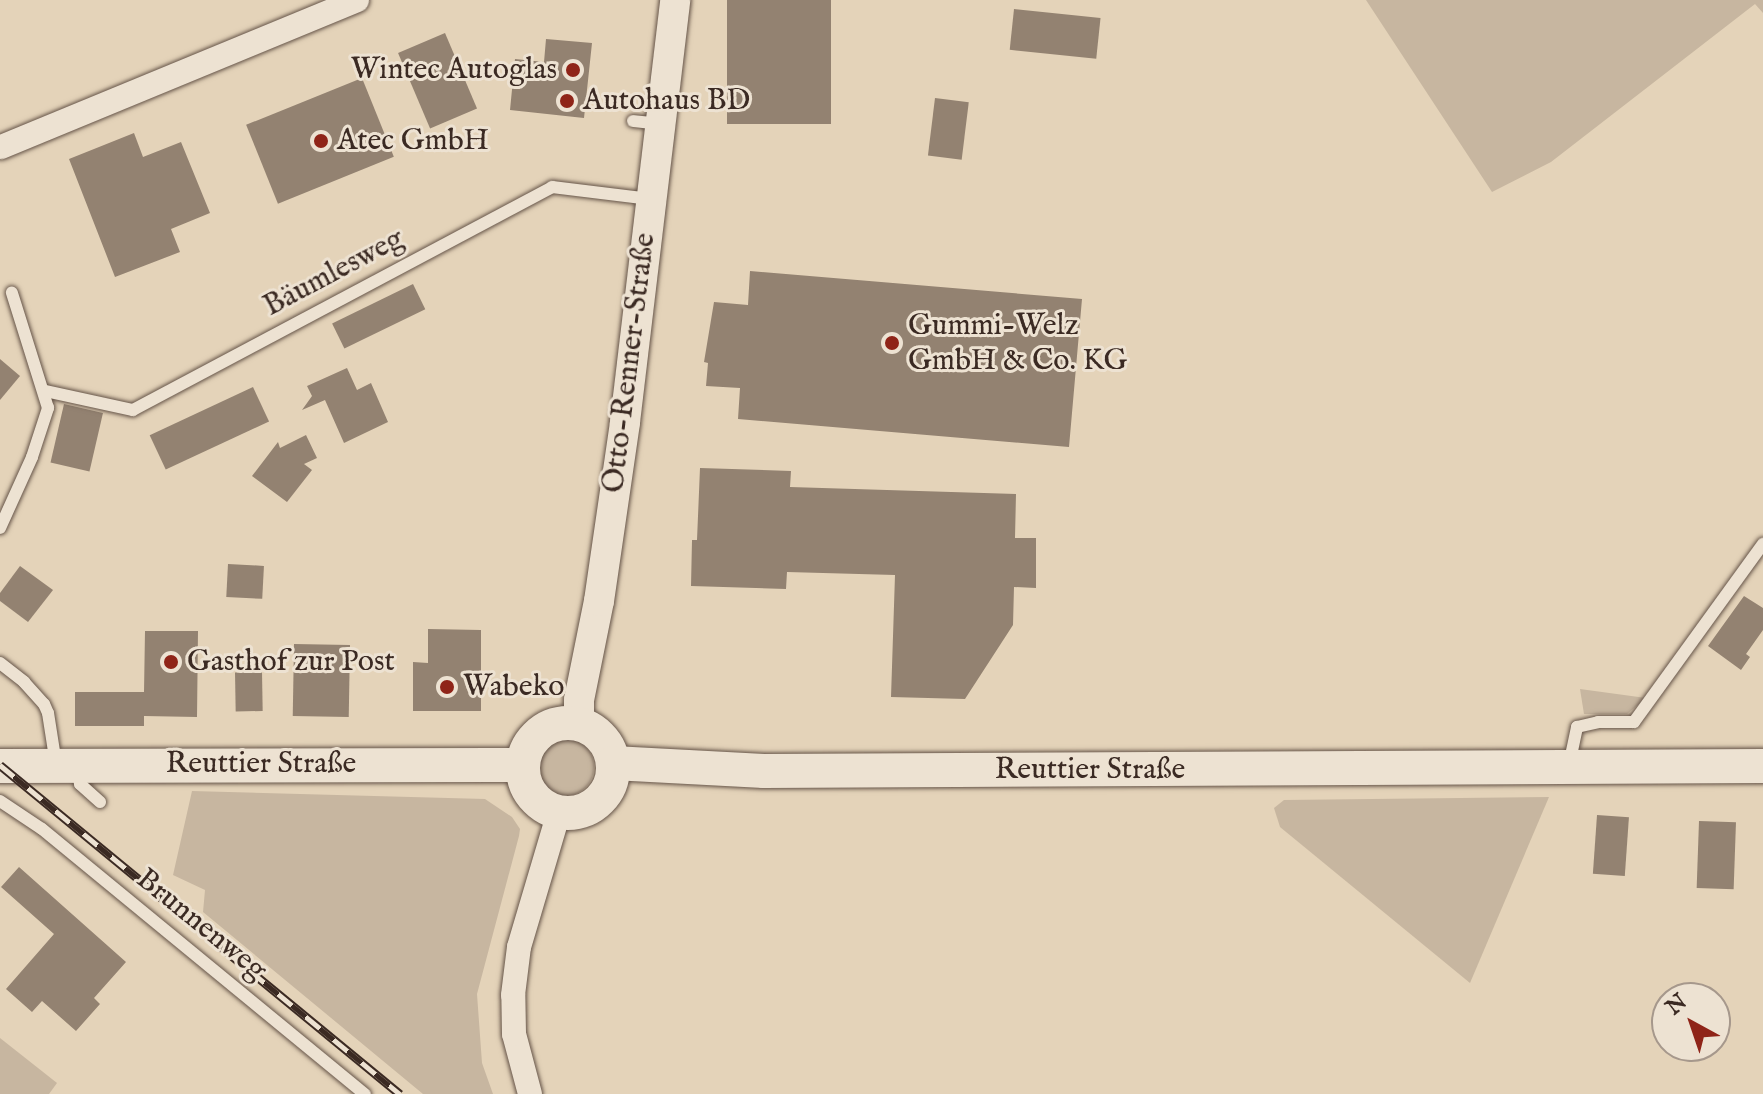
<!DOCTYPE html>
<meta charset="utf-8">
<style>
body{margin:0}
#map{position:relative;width:1763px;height:1094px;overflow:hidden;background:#e4d3b9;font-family:"IM FELL English",serif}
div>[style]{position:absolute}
.green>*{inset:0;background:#c7b6a0}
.round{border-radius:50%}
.building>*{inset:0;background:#938271;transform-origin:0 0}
.roads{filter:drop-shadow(0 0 2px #655448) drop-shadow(0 0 2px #655448)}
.service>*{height:12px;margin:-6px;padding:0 6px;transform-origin:6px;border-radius:6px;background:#ede2d2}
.minor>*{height:24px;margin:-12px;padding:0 12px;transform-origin:12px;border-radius:12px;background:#ede2d2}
.tertiary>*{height:30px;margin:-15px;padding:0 15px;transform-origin:15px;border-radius:15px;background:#ede2d2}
.secondary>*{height:34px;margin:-17px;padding:0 17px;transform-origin:17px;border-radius:17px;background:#ede2d2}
.secondary>.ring{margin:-17px;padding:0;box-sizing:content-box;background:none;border:34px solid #ede2d2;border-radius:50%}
.rail>*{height:9px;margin-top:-4.5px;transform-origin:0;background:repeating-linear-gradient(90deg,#ede2d2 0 18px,#3b2a23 0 36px);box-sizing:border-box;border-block:2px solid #3b2a23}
.dots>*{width:22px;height:22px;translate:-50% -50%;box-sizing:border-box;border:4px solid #ede2d2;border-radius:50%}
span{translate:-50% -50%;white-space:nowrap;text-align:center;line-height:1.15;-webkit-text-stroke:6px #ede2d2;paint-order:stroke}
.poi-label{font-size:30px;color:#3b2a23}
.right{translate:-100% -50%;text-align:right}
.left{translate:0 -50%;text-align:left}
.street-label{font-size:30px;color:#3b2a23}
.north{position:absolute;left:1651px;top:982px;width:80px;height:80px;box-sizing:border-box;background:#ede2d2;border:2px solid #a6988c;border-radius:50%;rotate:320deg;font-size:22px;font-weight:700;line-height:32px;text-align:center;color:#3b2a23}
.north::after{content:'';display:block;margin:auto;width:28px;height:36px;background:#8f2418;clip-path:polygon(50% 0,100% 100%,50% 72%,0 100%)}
</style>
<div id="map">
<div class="green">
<i style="clip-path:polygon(1366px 0,1763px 0,1763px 13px,1755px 4px,1551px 162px,1492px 192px)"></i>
<i style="clip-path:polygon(1580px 689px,1646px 698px,1627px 714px,1584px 714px)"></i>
<i class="round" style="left:536px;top:738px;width:58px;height:58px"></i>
<i style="clip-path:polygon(192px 791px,485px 799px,512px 817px,520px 829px,519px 836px,477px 994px,482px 1063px,493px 1094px,423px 1094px,203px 912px,205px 890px,173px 875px)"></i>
<i style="clip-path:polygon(1549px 797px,1470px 983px,1280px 827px,1274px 808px,1284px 800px)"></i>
<i style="clip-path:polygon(0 1038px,57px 1083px,49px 1094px,0 1094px)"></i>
</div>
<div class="building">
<i style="left:727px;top:0;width:104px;height:124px"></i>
<i style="left:1014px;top:9px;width:87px;height:41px;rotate:6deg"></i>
<i style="left:445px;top:33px;width:82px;height:51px;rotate:67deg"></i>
<i style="clip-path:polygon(546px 39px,592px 43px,584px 118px,510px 110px,515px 59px,544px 62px)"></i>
<i style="left:362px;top:78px;width:85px;height:125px;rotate:68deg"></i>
<i style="left:935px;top:98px;width:34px;height:58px;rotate:7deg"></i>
<i style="clip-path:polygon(134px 133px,143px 157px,181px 142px,210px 213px,171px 229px,180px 252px,115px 277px,69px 159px)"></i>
<i style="clip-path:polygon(750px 271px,1082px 299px,1069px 447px,738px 419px,740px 388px,706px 386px,708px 363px,704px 362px,714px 302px,748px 305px)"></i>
<i style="left:413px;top:284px;width:28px;height:90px;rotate:64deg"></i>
<i style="clip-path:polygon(0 359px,20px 376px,0 400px)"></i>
<i style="clip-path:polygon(347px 368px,357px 390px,371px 383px,388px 422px,344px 443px,325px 400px,302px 410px,312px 396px,307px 386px)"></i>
<i style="left:253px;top:387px;width:38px;height:114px;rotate:65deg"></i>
<i style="left:64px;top:404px;width:40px;height:60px;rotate:13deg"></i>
<i style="clip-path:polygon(306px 435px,317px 458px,304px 464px,312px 470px,287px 502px,252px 476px,278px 442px,280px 448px)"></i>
<i style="clip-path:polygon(700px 468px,791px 471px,790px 487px,1016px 494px,1015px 538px,1036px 538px,1036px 588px,1014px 587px,1013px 625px,965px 699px,891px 697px,895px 575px,787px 572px,786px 589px,691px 586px,692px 540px,697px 540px)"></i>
<i style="left:228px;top:564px;width:36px;height:33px;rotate:3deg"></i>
<i style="clip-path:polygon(20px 566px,53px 590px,28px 622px,0 601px,0 593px)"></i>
<i style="clip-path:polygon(1744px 596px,1763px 608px,1763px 630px,1746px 654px,1750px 657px,1741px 670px,1708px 646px)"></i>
<i style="clip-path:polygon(428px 629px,481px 630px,481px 711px,413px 711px,413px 662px,428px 663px)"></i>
<i style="clip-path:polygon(145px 631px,198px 631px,197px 717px,144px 716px,144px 726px,75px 726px,75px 692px,144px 692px)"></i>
<i style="left:294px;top:644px;width:56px;height:72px;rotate:1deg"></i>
<i style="left:262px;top:672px;width:39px;height:27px;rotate:89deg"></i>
<i style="left:1597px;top:815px;width:32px;height:59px;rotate:4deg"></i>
<i style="left:1699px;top:821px;width:37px;height:67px;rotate:2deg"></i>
<i style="clip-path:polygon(19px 867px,126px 962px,94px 998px,100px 1004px,76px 1031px,42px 1001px,32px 1012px,6px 989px,54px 934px,1px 887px)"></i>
</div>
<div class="roads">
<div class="service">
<i style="left:633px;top:121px;width:27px;rotate:6deg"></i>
<i style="left:45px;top:391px;width:90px;rotate:12.2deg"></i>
<i style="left:133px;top:410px;width:475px;rotate:-28deg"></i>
<i style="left:552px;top:187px;width:99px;rotate:7deg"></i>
<i style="left:0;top:528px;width:78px;rotate:-65.7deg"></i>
<i style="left:32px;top:457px;width:52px;rotate:-71.9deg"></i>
<i style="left:48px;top:408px;width:121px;rotate:-107.4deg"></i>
<i style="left:0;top:663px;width:31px;rotate:38deg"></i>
<i style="left:24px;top:682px;width:30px;rotate:48deg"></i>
<i style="left:44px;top:704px;width:10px;rotate:66deg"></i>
<i style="left:48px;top:713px;width:52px;rotate:81.1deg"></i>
<i style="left:1569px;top:765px;width:39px;rotate:-78deg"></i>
<i style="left:1577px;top:727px;width:22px;rotate:-13deg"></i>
<i style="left:1598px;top:722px;width:36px"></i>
<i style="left:1634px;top:722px;width:220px;rotate:-54.1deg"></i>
<i style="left:78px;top:768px;width:16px;rotate:83deg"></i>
<i style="left:80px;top:784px;width:27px;rotate:42deg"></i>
<i style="left:0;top:801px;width:50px;rotate:33.7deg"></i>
<i style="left:42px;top:829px;width:418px;rotate:39.4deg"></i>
</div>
<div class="minor">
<i style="left:1px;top:147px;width:385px;rotate:-22.4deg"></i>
<i style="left:530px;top:1094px;width:62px;rotate:-104.9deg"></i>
<i style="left:514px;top:1034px;width:39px;rotate:-91deg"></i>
<i style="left:513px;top:995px;width:48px;rotate:-82.9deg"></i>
<i style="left:519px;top:947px;width:141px;rotate:-73.5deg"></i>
</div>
<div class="tertiary">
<i style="left:579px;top:724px;width:24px;rotate:-90deg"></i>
<i style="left:579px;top:700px;width:101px;rotate:-78.6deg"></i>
<i style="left:599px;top:601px;width:181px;rotate:-81.7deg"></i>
<i style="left:625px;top:422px;width:425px;rotate:-83.2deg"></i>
</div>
<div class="secondary">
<i class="ring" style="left:523px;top:723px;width:56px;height:56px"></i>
<i style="left:613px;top:763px;width:151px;rotate:3deg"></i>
<i style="left:764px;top:771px;width:999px;rotate:-0.29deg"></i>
<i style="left:0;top:766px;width:523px;rotate:-0.11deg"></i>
</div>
</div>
<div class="rail">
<i style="left:0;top:765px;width:518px;rotate:39.44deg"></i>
</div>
<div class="dots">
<i style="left:573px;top:70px;background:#8f2418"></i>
<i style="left:567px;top:101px;background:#8f2418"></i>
<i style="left:321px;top:141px;background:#8f2418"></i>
<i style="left:892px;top:343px;background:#8f2418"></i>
<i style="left:171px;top:662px;background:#8f2418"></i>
<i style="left:447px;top:687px;background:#8f2418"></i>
</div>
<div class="poi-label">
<span class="right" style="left:557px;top:70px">Wintec Autoglas</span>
<span class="left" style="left:583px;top:101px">Autohaus BD</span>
<span class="left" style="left:337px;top:141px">Atec GmbH</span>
<span class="left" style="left:908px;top:343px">Gummi-Welz<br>GmbH &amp; Co. KG</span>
<span class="left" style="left:187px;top:662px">Gasthof zur Post</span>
<span class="left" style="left:463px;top:687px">Wabeko</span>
</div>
<div class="street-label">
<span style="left:334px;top:273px;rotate:-28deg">Bäumlesweg</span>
<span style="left:630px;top:363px;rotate:-83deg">Otto-Renner-Straße</span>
<span style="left:261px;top:764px">Reuttier Straße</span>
<span style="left:1090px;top:770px">Reuttier Straße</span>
<span style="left:201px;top:925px;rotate:39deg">Brunnenweg</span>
</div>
<div class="north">N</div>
</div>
